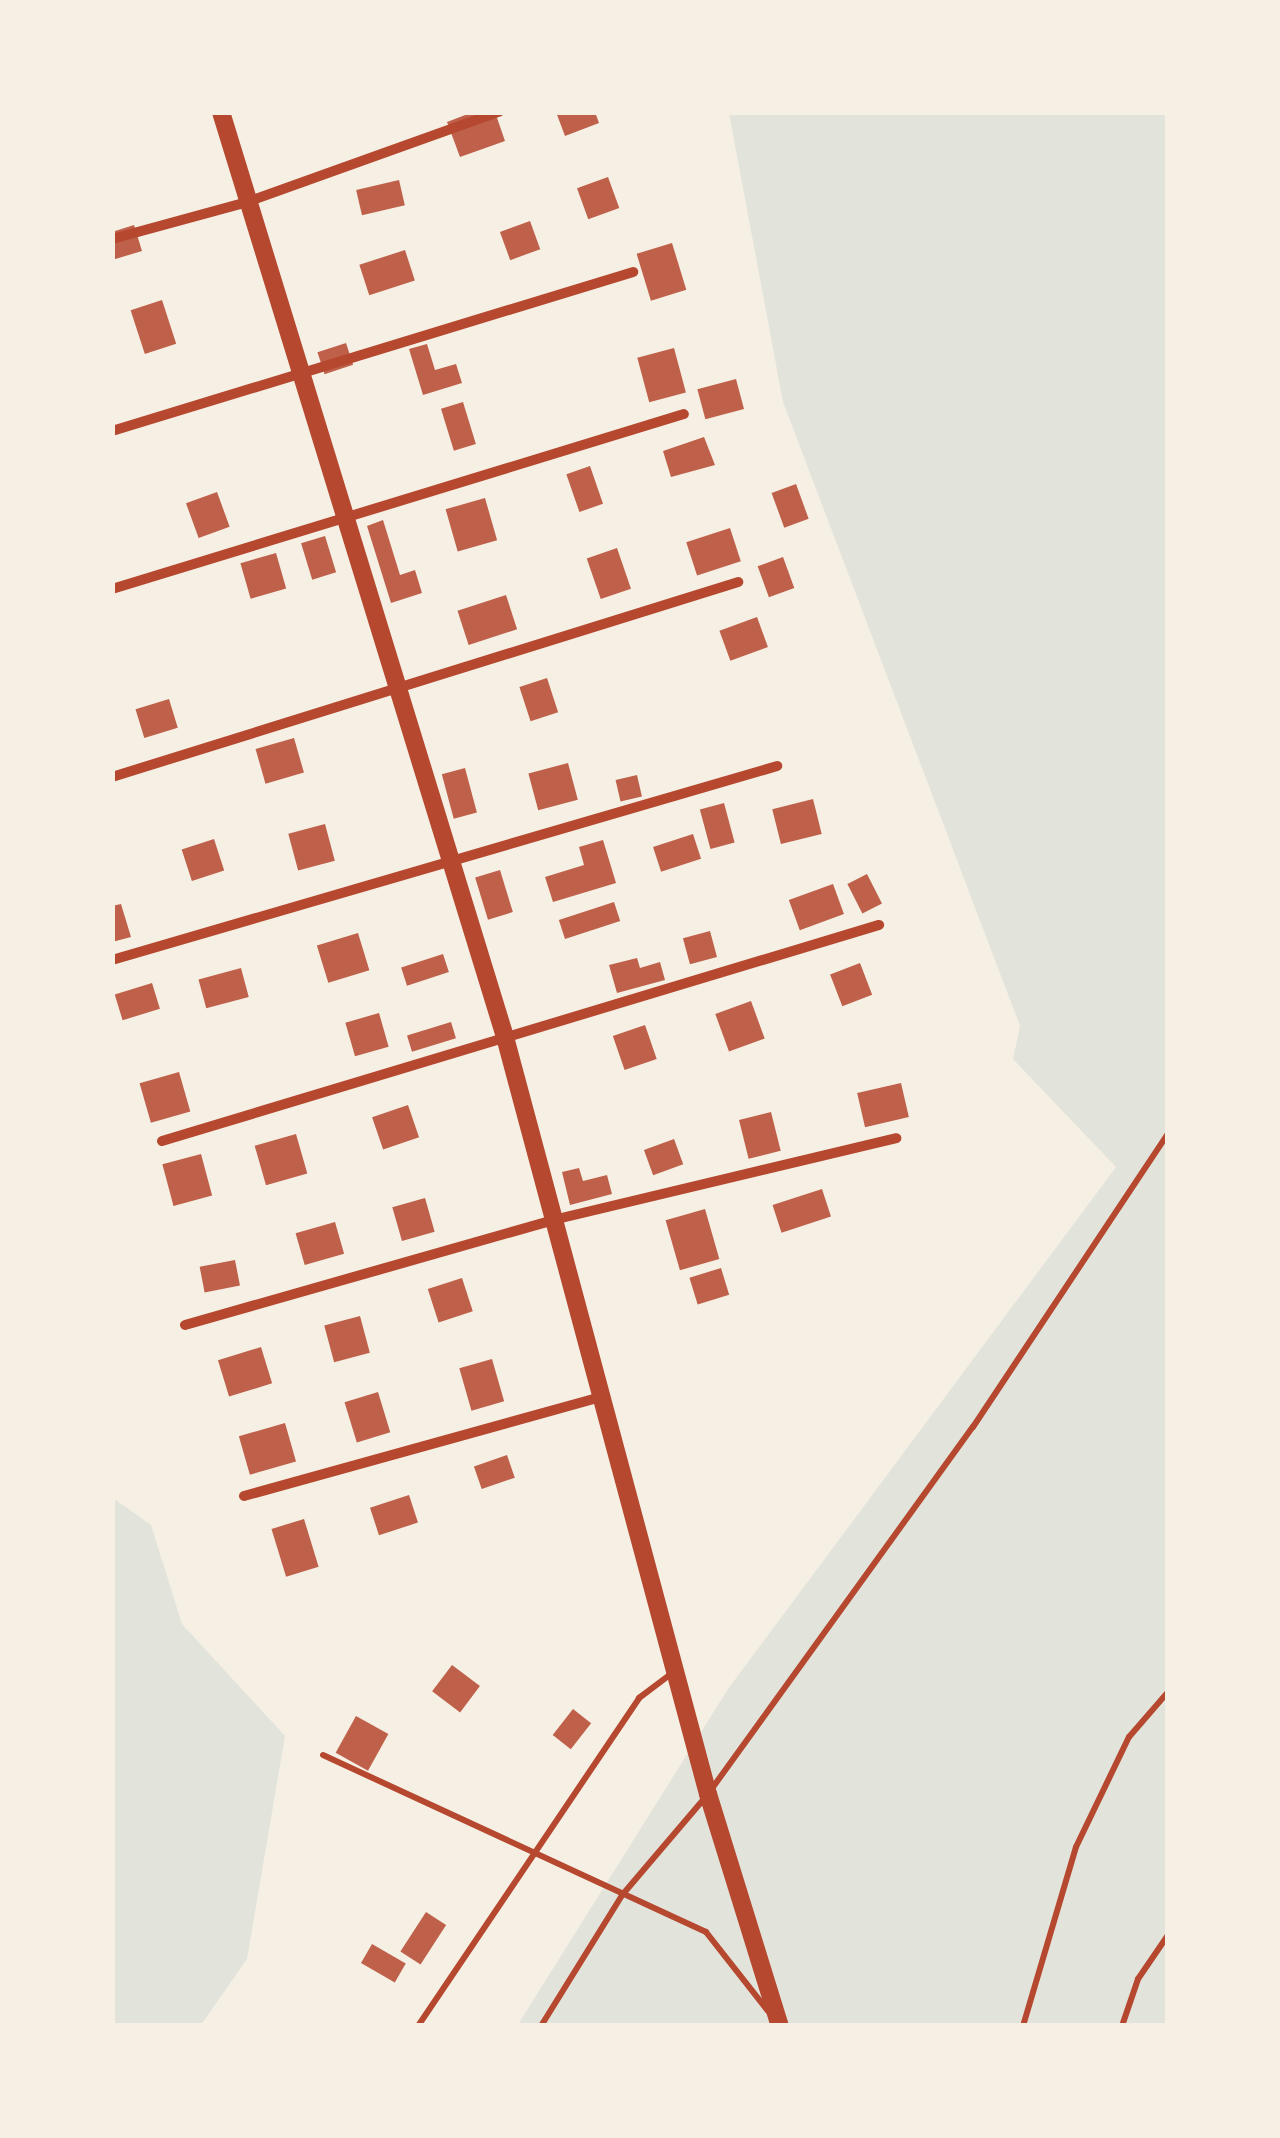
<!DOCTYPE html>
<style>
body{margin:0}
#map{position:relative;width:1280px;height:2138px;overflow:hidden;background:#f6efe4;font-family:"Alegreya Sans",sans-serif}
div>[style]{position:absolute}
.green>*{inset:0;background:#e2e4dc}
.building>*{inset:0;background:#bf614a;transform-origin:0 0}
.service>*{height:6px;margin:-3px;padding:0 3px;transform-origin:3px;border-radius:3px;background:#b5482f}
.minor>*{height:10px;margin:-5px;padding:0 5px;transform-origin:5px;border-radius:5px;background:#b5482f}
.tertiary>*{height:18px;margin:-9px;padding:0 9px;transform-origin:9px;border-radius:9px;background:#b5482f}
span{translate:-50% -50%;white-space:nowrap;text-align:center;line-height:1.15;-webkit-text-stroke:10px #f6efe4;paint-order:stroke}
.frame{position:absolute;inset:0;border:115px solid #f6efe4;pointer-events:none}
</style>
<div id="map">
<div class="green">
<i style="clip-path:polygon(729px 113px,1167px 113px,1167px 2025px,517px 2026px,728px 1689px,1116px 1167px,1013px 1059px,1020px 1026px,783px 402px)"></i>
<i style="clip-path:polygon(113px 1498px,151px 1525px,182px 1624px,285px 1736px,247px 1959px,201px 2025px,113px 2025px)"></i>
</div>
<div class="building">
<i style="clip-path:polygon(473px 112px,495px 112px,505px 141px,460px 157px,447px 122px)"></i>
<i style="clip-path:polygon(556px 112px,595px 112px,599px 123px,565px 136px)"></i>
<i style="left:608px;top:177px;width:33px;height:33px;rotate:70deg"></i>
<i style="left:399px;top:180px;width:26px;height:44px;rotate:77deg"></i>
<i style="left:530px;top:221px;width:30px;height:32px;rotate:70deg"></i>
<i style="clip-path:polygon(134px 225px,142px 251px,112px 260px,112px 232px)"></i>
<i style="left:672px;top:243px;width:49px;height:37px;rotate:73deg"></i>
<i style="left:405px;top:250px;width:32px;height:48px;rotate:72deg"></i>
<i style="left:162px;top:300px;width:46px;height:33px;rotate:72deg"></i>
<i style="left:346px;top:343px;width:23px;height:30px;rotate:72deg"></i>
<i style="clip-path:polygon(427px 344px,435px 370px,456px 364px,462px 383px,423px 395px,409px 349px)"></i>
<i style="left:674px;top:348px;width:46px;height:38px;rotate:75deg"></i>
<i style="left:736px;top:379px;width:31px;height:40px;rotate:75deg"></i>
<i style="left:463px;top:402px;width:44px;height:23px;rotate:73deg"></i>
<i style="clip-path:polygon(704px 437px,715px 465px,671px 477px,663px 451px)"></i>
<i style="left:590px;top:466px;width:40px;height:25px;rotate:71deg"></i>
<i style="left:796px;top:484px;width:37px;height:26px;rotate:70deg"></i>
<i style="left:217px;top:492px;width:37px;height:33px;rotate:70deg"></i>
<i style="left:485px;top:498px;width:44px;height:41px;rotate:74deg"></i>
<i style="clip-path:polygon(383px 520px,400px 575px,415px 570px,422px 593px,391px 603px,367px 526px)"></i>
<i style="left:730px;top:528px;width:35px;height:46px;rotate:72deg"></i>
<i style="left:325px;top:536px;width:38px;height:25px;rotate:73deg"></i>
<i style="left:617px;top:548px;width:43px;height:32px;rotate:71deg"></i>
<i style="left:276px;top:553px;width:37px;height:37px;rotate:74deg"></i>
<i style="left:783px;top:557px;width:33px;height:27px;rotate:70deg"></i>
<i style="left:506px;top:595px;width:36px;height:51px;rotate:72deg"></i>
<i style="left:757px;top:617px;width:32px;height:40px;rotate:70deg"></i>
<i style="left:547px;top:678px;width:36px;height:29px;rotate:72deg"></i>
<i style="left:169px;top:699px;width:30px;height:35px;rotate:73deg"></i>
<i style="left:294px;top:738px;width:36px;height:40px;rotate:74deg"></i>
<i style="left:568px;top:763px;width:38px;height:41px;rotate:75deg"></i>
<i style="left:465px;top:768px;width:46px;height:24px;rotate:75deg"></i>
<i style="left:637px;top:775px;width:22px;height:22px;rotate:77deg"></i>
<i style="left:813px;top:799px;width:36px;height:42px;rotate:76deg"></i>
<i style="left:724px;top:803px;width:41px;height:25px;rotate:75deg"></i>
<i style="left:325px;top:824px;width:38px;height:38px;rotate:75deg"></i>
<i style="left:693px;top:834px;width:26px;height:42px;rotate:72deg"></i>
<i style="left:214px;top:839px;width:33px;height:34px;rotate:72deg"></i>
<i style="clip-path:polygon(603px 840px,616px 883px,553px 902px,545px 877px,584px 865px,579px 847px)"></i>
<i style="left:500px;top:870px;width:44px;height:26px;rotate:73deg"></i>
<i style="left:867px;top:874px;width:33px;height:22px;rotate:63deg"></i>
<i style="left:833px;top:884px;width:32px;height:47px;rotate:70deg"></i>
<i style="left:614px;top:902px;width:20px;height:58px;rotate:72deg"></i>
<i style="clip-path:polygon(121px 904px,131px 937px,112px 942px,112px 906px)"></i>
<i style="left:710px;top:931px;width:27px;height:28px;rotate:75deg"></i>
<i style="left:358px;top:933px;width:39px;height:43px;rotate:73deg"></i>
<i style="left:443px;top:954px;width:19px;height:44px;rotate:72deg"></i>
<i style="clip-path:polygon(637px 958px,640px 968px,660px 962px,665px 980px,617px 993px,609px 965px)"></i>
<i style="left:860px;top:963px;width:34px;height:32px;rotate:69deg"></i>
<i style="left:241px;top:968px;width:30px;height:44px;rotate:75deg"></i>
<i style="left:152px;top:983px;width:27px;height:39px;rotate:73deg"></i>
<i style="left:751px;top:1001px;width:40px;height:38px;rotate:70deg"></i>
<i style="left:379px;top:1013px;width:35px;height:35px;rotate:74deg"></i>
<i style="left:451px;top:1022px;width:17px;height:46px;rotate:73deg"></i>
<i style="left:645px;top:1025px;width:36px;height:34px;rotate:71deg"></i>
<i style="left:179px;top:1072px;width:41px;height:41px;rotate:74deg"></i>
<i style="left:901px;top:1083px;width:35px;height:45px;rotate:77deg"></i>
<i style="left:408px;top:1105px;width:34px;height:38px;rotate:71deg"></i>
<i style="left:771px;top:1112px;width:40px;height:33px;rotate:76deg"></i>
<i style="left:296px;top:1134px;width:41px;height:43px;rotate:74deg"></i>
<i style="left:674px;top:1139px;width:27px;height:32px;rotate:70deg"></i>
<i style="left:201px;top:1154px;width:43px;height:40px;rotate:75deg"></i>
<i style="clip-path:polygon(579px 1168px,583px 1181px,607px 1175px,612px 1194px,570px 1205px,562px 1172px)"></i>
<i style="left:822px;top:1189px;width:29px;height:52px;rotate:72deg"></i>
<i style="left:425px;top:1198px;width:35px;height:34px;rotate:74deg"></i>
<i style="left:705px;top:1209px;width:52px;height:41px;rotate:74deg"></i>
<i style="left:335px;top:1222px;width:33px;height:41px;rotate:74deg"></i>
<i style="left:235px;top:1260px;width:26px;height:36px;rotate:79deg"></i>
<i style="left:721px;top:1268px;width:28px;height:33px;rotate:73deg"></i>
<i style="left:462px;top:1278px;width:35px;height:36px;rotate:72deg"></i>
<i style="left:360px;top:1316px;width:38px;height:37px;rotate:75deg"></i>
<i style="left:261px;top:1347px;width:38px;height:45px;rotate:73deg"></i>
<i style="left:492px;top:1359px;width:44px;height:34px;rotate:74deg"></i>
<i style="left:378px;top:1392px;width:42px;height:35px;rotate:73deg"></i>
<i style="left:285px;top:1423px;width:40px;height:48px;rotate:74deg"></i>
<i style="left:507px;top:1455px;width:24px;height:35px;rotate:71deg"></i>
<i style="left:409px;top:1495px;width:29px;height:41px;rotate:72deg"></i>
<i style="left:304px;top:1519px;width:50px;height:34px;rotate:73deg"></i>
<i style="left:452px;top:1665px;width:35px;height:33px;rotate:37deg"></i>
<i style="left:573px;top:1709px;width:23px;height:33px;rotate:38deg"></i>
<i style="left:356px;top:1716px;width:37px;height:42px;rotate:29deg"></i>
<i style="left:426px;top:1912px;width:24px;height:47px;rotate:33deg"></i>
<i style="left:372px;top:1944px;width:39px;height:22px;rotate:30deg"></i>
</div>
<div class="service">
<i style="left:323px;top:1755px;width:422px;rotate:24.8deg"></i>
<i style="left:706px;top:1932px;width:100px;rotate:51.9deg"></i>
<i style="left:418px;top:2026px;width:396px;rotate:-56deg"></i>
<i style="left:639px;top:1698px;width:41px;rotate:-37.1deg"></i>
<i style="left:541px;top:2026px;width:155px;rotate:-58.2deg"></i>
<i style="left:623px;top:1894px;width:131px;rotate:-49.6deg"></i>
<i style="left:708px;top:1794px;width:453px;rotate:-54.2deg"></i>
<i style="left:973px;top:1427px;width:352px;rotate:-56.4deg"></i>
<i style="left:1023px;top:2026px;width:187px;rotate:-73.5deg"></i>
<i style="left:1076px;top:1847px;width:122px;rotate:-64.3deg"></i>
<i style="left:1129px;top:1737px;width:60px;rotate:-49.1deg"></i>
<i style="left:1122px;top:2026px;width:50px;rotate:-71.2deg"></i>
<i style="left:1138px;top:1979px;width:53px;rotate:-55.7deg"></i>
</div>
<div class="minor">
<i style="left:112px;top:239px;width:140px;rotate:-15.3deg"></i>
<i style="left:247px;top:202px;width:268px;rotate:-19.7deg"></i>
<i style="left:112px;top:431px;width:545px;rotate:-16.97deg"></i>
<i style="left:112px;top:589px;width:598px;rotate:-17.01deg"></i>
<i style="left:112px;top:777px;width:656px;rotate:-17.3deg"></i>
<i style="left:112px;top:960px;width:693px;rotate:-16.26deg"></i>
<i style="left:162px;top:1141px;width:749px;rotate:-16.77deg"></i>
<i style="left:185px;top:1325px;width:383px;rotate:-15.9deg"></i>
<i style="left:553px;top:1220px;width:353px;rotate:-13.4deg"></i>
<i style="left:244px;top:1496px;width:374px;rotate:-15.5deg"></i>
</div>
<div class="tertiary">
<i style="left:221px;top:112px;width:968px;rotate:72.93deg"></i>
<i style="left:505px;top:1037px;width:784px;rotate:74.99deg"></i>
<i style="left:708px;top:1794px;width:243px;rotate:72.8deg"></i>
</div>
<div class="frame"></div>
</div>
